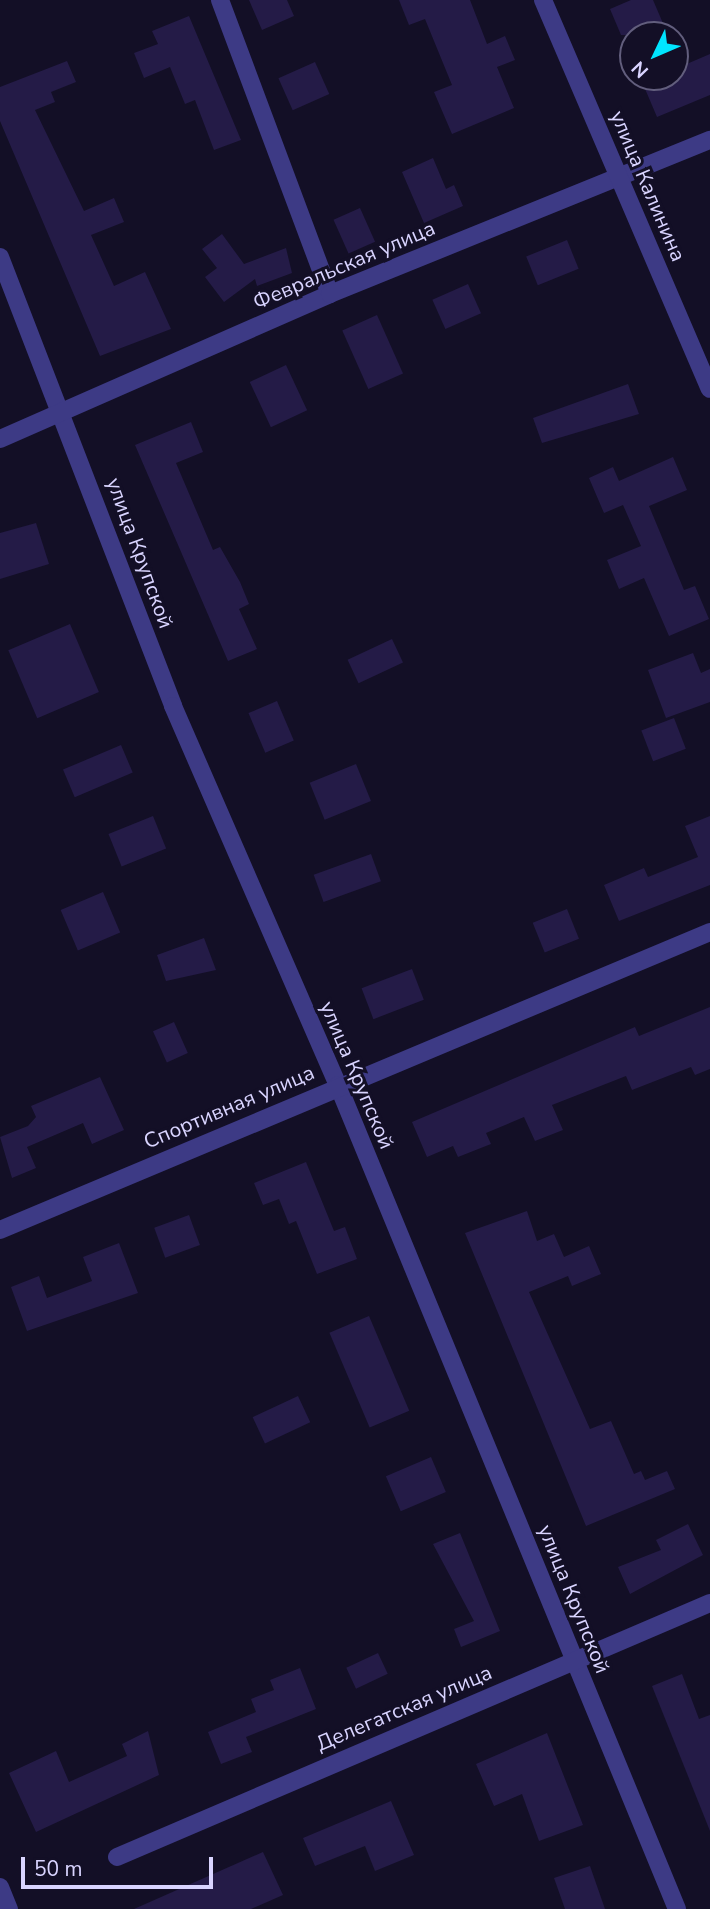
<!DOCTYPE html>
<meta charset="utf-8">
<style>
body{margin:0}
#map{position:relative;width:710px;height:1909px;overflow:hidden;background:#130f26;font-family:"Nunito Sans",sans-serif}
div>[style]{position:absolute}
.building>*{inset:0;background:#241b47;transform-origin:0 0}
.minor>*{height:18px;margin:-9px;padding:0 9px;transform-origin:9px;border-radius:9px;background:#3d3a85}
.tertiary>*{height:18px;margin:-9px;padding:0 9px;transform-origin:9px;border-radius:9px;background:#3d3a85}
span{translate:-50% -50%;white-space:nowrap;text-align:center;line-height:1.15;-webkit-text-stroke:6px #130f26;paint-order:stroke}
.street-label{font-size:21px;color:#d9d4ff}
.north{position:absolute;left:619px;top:21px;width:70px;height:70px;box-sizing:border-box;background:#130f26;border:2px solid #625e7d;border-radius:50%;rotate:226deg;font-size:19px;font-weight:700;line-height:28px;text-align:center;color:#d9d4ff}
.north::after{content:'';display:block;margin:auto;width:24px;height:32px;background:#00e5ff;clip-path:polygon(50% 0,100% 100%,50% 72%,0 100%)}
.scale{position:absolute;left:21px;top:1857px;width:192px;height:32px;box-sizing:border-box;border:4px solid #d9d4ff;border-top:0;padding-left:9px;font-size:21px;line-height:24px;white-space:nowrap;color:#d9d4ff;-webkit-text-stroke:5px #130f26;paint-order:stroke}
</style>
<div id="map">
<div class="building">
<i style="clip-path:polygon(249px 0,287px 0,294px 16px,262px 30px)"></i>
<i style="clip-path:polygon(399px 0,470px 0,487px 44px,505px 36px,515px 60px,497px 67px,514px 108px,452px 134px,434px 92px,452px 85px,425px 19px,409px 25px)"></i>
<i style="clip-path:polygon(631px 0,653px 0,668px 35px,621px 35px,610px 9px)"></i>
<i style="clip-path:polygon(189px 16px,241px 140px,214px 150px,195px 100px,185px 104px,170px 67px,144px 78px,134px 53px,158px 44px,152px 31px)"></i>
<i style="clip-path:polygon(710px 54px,710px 95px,657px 117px,640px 77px,675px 77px,675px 69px)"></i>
<i style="clip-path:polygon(67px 61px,76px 82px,51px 92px,55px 102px,35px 110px,84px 211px,114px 198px,124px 222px,91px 235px,114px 286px,145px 272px,171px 329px,100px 356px,0 121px,0 87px)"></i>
<i style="left:315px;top:62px;width:35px;height:40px;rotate:66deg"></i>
<i style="clip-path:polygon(433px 158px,446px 189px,454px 185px,463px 206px,424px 223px,402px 172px)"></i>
<i style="left:360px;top:208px;width:37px;height:29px;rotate:66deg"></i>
<i style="clip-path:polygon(222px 234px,244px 264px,286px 248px,292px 273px,257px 286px,255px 279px,224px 302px,205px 277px,217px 268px,202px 249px)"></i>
<i style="left:567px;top:240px;width:31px;height:44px;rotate:68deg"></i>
<i style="left:468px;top:284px;width:32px;height:39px;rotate:66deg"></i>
<i style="left:377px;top:315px;width:64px;height:38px;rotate:66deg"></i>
<i style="left:286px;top:365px;width:50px;height:40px;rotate:65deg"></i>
<i style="clip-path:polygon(628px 384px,639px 414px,542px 443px,533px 418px)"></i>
<i style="clip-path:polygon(191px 422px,203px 452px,176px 463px,213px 550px,220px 547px,240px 582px,249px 604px,239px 609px,257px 649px,228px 661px,135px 445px)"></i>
<i style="clip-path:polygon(673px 457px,687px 490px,649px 506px,684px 590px,695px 586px,709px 619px,669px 636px,644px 578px,619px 589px,607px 560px,641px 546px,623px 505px,604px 513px,589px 478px,613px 467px,619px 481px)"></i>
<i style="clip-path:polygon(36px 523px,49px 564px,0 579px,0 533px)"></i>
<i style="left:70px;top:624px;width:74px;height:67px;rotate:67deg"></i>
<i style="left:392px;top:639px;width:26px;height:49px;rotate:65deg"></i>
<i style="clip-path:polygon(693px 653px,701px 673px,710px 669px,710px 702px,666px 718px,648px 670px)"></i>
<i style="left:277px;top:701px;width:43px;height:31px;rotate:67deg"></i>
<i style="left:674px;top:718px;width:33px;height:35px;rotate:69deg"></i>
<i style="left:121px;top:745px;width:30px;height:63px;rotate:67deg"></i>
<i style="left:356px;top:764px;width:40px;height:50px;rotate:68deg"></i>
<i style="left:153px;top:816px;width:35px;height:48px;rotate:68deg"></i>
<i style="clip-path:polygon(710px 816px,710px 885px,619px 921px,604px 885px,644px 868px,648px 877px,698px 857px,685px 826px)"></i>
<i style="left:371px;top:854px;width:29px;height:61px;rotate:70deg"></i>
<i style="left:103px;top:892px;width:44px;height:46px;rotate:67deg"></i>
<i style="left:567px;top:909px;width:32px;height:37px;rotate:68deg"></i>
<i style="clip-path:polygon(204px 938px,216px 970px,166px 981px,157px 955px)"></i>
<i style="left:412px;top:969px;width:33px;height:54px;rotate:69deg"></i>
<i style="clip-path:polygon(710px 1007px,710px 1069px,695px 1075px,691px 1067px,632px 1090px,626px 1076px,552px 1105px,563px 1130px,535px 1141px,524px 1117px,486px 1133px,491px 1144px,458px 1157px,453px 1146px,427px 1157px,412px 1122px,635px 1027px,639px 1036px)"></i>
<i style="left:174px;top:1022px;width:34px;height:23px;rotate:66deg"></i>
<i style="clip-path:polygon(100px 1077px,124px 1130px,92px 1144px,83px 1123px,27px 1147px,36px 1168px,12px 1178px,0 1137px,28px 1126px,36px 1117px,31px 1106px)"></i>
<i style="clip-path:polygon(306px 1162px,334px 1231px,345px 1227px,357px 1259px,317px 1274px,296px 1221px,289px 1224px,279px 1199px,263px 1205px,254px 1183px)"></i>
<i style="clip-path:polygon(527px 1211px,537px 1241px,554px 1234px,564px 1257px,589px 1246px,601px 1274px,572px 1286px,568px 1276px,529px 1292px,590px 1429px,611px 1421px,634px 1474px,641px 1471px,645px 1480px,667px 1471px,675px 1489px,586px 1526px,465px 1233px)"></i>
<i style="left:189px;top:1215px;width:32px;height:37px;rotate:70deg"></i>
<i style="clip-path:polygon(119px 1243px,138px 1293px,27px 1331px,11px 1287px,39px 1276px,47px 1298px,92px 1281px,83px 1257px)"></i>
<i style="left:369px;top:1316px;width:103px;height:43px;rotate:67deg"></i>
<i style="left:298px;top:1396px;width:29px;height:50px;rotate:65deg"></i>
<i style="left:431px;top:1457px;width:38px;height:49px;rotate:67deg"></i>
<i style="clip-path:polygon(688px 1524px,703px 1555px,630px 1594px,618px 1567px,661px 1550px,656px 1540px)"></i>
<i style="clip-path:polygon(460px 1533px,500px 1631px,461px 1647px,454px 1629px,474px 1621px,433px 1544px)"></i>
<i style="left:378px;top:1653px;width:23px;height:35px;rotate:65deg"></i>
<i style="clip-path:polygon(300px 1668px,316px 1709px,246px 1737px,252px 1752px,221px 1764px,208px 1732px,256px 1712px,251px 1699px,274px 1690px,270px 1680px)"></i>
<i style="clip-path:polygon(682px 1674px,699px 1719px,710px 1715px,710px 1831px,652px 1686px)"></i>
<i style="clip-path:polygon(148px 1731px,159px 1775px,36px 1832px,9px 1773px,56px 1751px,69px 1782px,127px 1756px,122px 1744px)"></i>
<i style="clip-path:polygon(547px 1733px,583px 1825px,539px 1841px,522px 1794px,494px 1806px,476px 1764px)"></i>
<i style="clip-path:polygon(391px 1801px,414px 1855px,375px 1871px,365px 1846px,315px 1866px,303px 1838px)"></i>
<i style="clip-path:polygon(263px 1852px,283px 1895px,251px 1909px,134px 1909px)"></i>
<i style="clip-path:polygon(590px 1866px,605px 1909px,565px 1909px,554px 1878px)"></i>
</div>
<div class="minor">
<i style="left:220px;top:0;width:314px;rotate:69.5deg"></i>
<i style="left:0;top:257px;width:481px;rotate:68.9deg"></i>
<i style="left:173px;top:706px;width:413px;rotate:66.5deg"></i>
<i style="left:338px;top:1085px;width:891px;rotate:67.64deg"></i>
<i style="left:0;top:439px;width:360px;rotate:-23.7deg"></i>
<i style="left:330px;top:294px;width:410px;rotate:-22.1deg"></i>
<i style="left:0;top:1230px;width:770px;rotate:-22.77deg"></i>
<i style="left:117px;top:1857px;width:645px;rotate:-23.19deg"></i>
</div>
<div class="tertiary">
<i style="left:543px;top:0;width:423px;rotate:66.8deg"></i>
<i style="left:0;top:1887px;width:24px;rotate:68deg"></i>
</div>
<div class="street-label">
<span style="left:648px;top:186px;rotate:67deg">улица Калинина</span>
<span style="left:344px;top:265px;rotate:-23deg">Февральская улица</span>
<span style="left:140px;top:553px;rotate:70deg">улица Крупской</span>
<span style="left:357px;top:1075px;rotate:67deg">улица Крупской</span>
<span style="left:229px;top:1107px;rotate:-23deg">Спортивная улица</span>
<span style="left:574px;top:1599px;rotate:68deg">улица Крупской</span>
<span style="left:404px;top:1708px;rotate:-23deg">Делегатская улица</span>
</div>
<div class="north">N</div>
<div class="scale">50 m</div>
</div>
